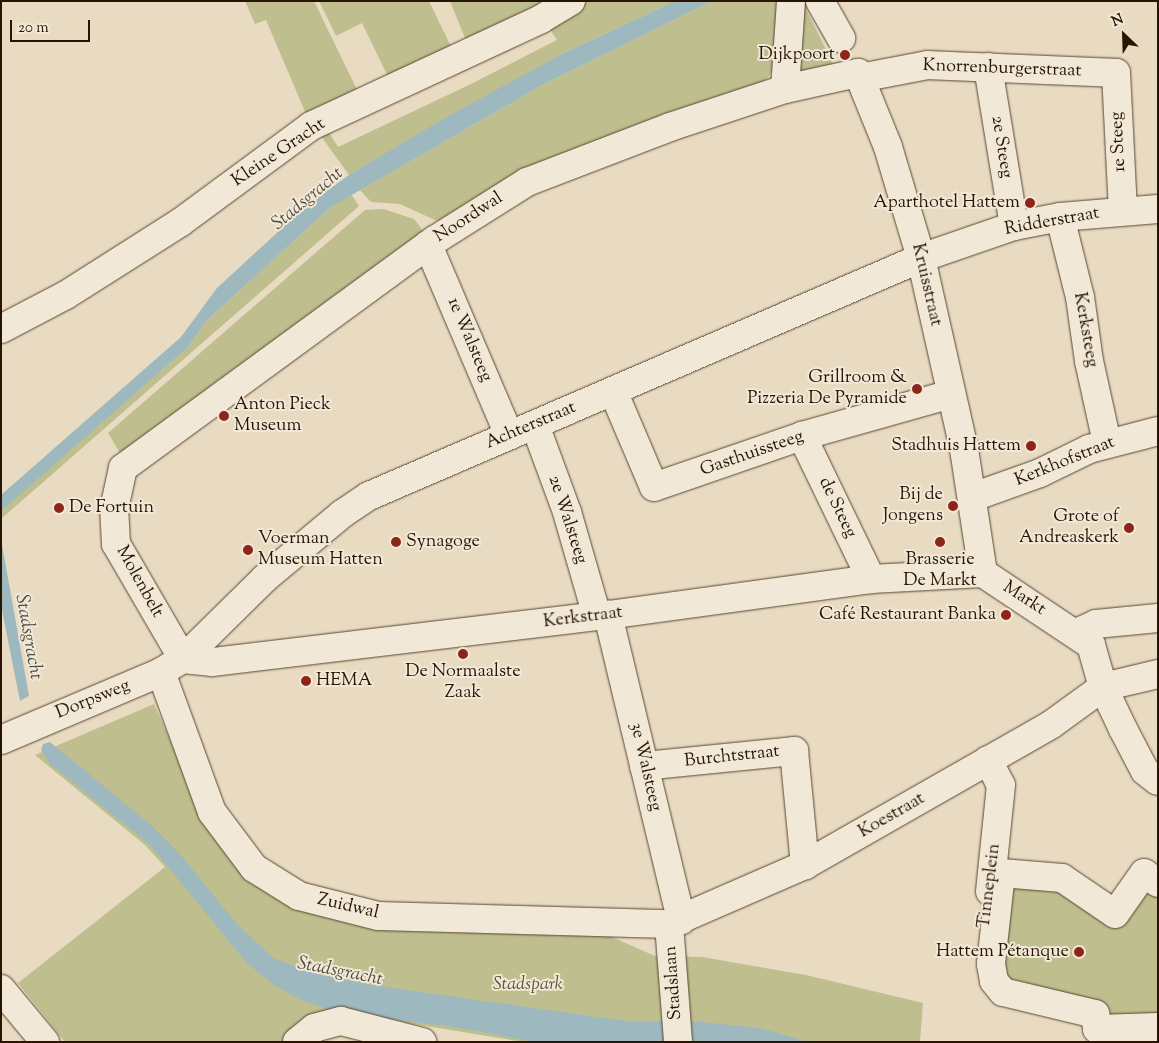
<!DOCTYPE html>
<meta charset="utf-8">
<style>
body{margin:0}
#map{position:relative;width:1159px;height:1043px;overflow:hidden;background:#e9dbc1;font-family:"Sorts Mill Goudy",serif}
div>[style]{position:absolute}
.green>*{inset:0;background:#bebe8e}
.water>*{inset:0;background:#9db8be}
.roads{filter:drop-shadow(0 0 1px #584630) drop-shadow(0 0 1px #584630)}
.street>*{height:28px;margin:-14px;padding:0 14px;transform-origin:14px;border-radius:14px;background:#f1e8d7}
.dots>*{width:14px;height:14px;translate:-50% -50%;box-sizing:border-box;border:2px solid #f1e8d7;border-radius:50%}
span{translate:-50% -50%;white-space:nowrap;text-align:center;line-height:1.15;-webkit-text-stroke:4px #f1e8d7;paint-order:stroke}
.poi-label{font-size:18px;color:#281400}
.right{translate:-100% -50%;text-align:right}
.left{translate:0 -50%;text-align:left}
.street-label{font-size:18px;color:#281400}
.park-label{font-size:18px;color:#5c5032;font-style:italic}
.water-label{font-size:19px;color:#514d42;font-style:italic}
.frame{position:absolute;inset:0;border:2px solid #281400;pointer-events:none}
.north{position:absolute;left:1099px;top:10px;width:50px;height:50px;-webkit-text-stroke:4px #f1e8d7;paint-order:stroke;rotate:336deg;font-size:14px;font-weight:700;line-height:20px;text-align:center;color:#281400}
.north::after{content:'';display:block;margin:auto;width:18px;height:22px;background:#281400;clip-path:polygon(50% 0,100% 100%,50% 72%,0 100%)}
.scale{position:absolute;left:10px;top:20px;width:80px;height:22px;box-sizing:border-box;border:2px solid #281400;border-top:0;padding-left:6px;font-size:15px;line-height:18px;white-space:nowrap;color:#281400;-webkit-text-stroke:4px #f1e8d7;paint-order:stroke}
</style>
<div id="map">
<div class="green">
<i style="clip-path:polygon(245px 1px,314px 1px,361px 98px,309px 121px,266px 20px,255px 24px)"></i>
<i style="clip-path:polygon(319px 1px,429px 1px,455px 55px,392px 85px,362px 23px,336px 36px)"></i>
<i style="clip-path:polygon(450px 1px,560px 1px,469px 48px)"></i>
<i style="clip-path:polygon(583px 1px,675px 1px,562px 54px,349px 175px,318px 132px,326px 128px,338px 147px,469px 85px,557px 40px,547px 25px)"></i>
<i style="clip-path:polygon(712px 1px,784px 1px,779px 55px,770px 75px,760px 86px,566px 155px,437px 221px,400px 204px,371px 202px,360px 190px,542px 85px)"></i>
<i style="clip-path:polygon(803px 3px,836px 70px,798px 80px)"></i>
<i style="clip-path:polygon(351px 194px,359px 206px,1px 519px,1px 511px,7px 505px,188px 347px,206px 321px,331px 207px)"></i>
<i style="clip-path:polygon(383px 209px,414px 219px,424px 232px,120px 453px,108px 433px,365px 210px)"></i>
<i style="clip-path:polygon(154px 704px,192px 789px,293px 905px,605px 934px,655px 956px,702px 957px,806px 975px,923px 1003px,920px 1042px,524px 1042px,341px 1012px,284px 1042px,65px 1042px,18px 983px,165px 867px,145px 845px,35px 755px)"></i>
<i style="clip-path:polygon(1144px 879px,1158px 888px,1158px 1024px,1116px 1026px,998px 986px,1006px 887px,1059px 885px,1116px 919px)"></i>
</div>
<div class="water">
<i style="clip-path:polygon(675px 1px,712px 1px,542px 85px,331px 207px,206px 321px,188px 347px,1px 511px,1px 495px,181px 337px,217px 288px,306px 206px,349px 175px,445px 118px,562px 54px)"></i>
<i style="clip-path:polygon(1px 539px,29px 696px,20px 701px,1px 605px)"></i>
<i style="clip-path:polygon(50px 742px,151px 825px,179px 853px,237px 924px,273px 958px,310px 972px,371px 985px,626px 1021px,702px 1022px,760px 1028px,808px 1042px,535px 1042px,455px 1027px,339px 1013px,301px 1000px,274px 985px,247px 963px,150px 845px,50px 764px,41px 750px,43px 744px)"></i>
</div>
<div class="roads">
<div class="street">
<i style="left:820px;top:1px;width:43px;rotate:60.4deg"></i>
<i style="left:988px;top:67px;width:161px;rotate:80.7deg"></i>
<i style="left:860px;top:78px;width:69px;rotate:-10.8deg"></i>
<i style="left:928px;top:65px;width:188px;rotate:2.4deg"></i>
<i style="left:1116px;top:73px;width:137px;rotate:87.1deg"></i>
<i style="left:785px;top:89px;width:88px;rotate:-86.1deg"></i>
<i style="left:1060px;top:217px;width:82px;rotate:76deg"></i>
<i style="left:1080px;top:297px;width:65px;rotate:82deg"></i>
<i style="left:1089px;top:361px;width:84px;rotate:77.6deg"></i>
<i style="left:428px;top:245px;width:207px;rotate:66.9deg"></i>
<i style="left:1px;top:329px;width:73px;rotate:-27.6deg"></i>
<i style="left:66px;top:295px;width:136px;rotate:-32.4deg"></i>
<i style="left:181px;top:222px;width:162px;rotate:-36.4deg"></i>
<i style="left:311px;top:126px;width:254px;rotate:-24.9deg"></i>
<i style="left:541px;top:19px;width:35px;rotate:-31deg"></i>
<i style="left:613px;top:391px;width:104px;rotate:66.9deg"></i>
<i style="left:654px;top:487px;width:157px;rotate:-19deg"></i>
<i style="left:802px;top:436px;width:155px;rotate:-15.7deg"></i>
<i style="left:535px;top:425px;width:93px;rotate:69.8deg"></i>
<i style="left:567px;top:512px;width:108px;rotate:73.9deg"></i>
<i style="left:802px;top:436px;width:159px;rotate:64.2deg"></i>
<i style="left:973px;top:497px;width:71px;rotate:-19.7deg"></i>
<i style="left:1040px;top:473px;width:55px;rotate:-26.1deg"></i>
<i style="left:1089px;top:449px;width:71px;rotate:-14.6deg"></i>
<i style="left:608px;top:615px;width:314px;rotate:76.5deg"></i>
<i style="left:1076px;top:633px;width:22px;rotate:-24deg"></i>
<i style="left:1096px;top:624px;width:62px;rotate:-5.5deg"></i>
<i style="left:183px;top:659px;width:133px;rotate:-120.2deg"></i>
<i style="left:116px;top:544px;width:35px;rotate:-93deg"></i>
<i style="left:114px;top:509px;width:42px;rotate:-77.6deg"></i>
<i style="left:123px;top:468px;width:386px;rotate:-36.2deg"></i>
<i style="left:435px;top:240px;width:109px;rotate:-32.2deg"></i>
<i style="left:527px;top:182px;width:153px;rotate:-21deg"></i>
<i style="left:670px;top:127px;width:121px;rotate:-18.3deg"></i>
<i style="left:785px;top:89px;width:75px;rotate:-12.4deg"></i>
<i style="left:858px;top:73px;width:80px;rotate:67.9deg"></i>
<i style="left:888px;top:147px;width:116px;rotate:73.4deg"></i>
<i style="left:921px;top:258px;width:196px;rotate:77.3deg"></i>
<i style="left:964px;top:449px;width:125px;rotate:81.3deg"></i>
<i style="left:983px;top:573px;width:130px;rotate:33.7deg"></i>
<i style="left:1091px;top:645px;width:44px;rotate:74.1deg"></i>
<i style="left:1103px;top:687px;width:47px;rotate:64.5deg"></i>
<i style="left:1123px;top:729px;width:47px;rotate:62.4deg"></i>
<i style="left:1145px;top:771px;width:16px;rotate:38deg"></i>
<i style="left:183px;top:659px;width:30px;rotate:6deg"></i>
<i style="left:213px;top:662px;width:398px;rotate:-6.8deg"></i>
<i style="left:608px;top:615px;width:265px;rotate:-7.8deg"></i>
<i style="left:871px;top:579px;width:112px;rotate:-3.1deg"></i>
<i style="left:161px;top:672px;width:149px;rotate:70deg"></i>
<i style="left:212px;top:812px;width:70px;rotate:53.1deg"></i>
<i style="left:254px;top:868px;width:53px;rotate:31.9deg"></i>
<i style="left:299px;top:896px;width:81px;rotate:14.2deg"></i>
<i style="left:378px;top:916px;width:291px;rotate:1.6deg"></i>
<i style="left:669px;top:924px;width:148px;rotate:-23.5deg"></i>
<i style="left:805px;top:865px;width:284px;rotate:-29.7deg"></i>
<i style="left:1052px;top:724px;width:63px;rotate:-36deg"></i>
<i style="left:1103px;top:687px;width:57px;rotate:-13.3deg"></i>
<i style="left:1px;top:740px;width:174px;rotate:-23deg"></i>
<i style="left:161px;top:672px;width:26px;rotate:-31deg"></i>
<i style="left:183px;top:659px;width:114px;rotate:-44.6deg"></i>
<i style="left:264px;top:579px;width:102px;rotate:-39.8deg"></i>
<i style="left:342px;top:514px;width:32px;rotate:-34deg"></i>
<i style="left:369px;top:496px;width:601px;rotate:-23.32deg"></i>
<i style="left:921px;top:258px;width:98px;rotate:-19deg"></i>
<i style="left:1014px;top:226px;width:47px;rotate:-11.1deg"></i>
<i style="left:1060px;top:217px;width:98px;rotate:-4.7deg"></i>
<i style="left:988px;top:760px;width:28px;rotate:63deg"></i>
<i style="left:1001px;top:785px;width:107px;rotate:95.9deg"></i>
<i style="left:644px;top:766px;width:151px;rotate:-5.7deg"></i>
<i style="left:794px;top:751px;width:115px;rotate:84.5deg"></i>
<i style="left:1158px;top:883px;width:17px;rotate:-144deg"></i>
<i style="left:1144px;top:873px;width:50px;rotate:125.3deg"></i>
<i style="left:1115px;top:914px;width:64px;rotate:-145.8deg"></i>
<i style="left:1062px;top:878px;width:61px;rotate:-175.3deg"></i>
<i style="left:1001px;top:873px;width:92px;rotate:96.3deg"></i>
<i style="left:991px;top:964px;width:17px;rotate:80deg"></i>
<i style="left:994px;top:981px;width:14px;rotate:51deg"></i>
<i style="left:1003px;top:992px;width:95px;rotate:13.4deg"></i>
<i style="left:1095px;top:1014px;width:15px;rotate:82deg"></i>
<i style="left:1097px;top:1029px;width:61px;rotate:-1.9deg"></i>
<i style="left:669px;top:924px;width:118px;rotate:85.6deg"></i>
<i style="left:1px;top:989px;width:69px;rotate:50.3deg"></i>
<i style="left:297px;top:1042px;width:22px;rotate:-39deg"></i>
<i style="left:314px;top:1028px;width:28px;rotate:-15deg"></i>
<i style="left:341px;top:1021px;width:84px;rotate:14.5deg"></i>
</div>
</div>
<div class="dots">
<i style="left:845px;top:55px;background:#8f2418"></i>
<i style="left:1030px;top:203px;background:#8f2418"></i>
<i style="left:917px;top:389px;background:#8f2418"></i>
<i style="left:224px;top:416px;background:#8f2418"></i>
<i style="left:1031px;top:446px;background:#8f2418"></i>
<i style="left:953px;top:506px;background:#8f2418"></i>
<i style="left:59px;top:508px;background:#8f2418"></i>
<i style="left:1129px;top:528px;background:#8f2418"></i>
<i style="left:396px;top:542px;background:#8f2418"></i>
<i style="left:940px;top:542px;background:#8f2418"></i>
<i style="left:248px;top:550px;background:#8f2418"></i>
<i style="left:1006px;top:615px;background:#8f2418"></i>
<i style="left:463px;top:654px;background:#8f2418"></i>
<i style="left:306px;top:681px;background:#8f2418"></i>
<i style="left:1079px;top:952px;background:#8f2418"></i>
</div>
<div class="poi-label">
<span class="right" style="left:835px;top:55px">Dijkpoort</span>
<span class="right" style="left:1020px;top:203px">Aparthotel Hattem</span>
<span class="right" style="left:907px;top:389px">Grillroom &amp;<br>Pizzeria De Pyramide</span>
<span class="left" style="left:234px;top:416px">Anton Pieck<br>Museum</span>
<span class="right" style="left:1021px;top:446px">Stadhuis Hattem</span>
<span class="right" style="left:943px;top:506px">Bij de<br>Jongens</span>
<span class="left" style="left:69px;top:508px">De Fortuin</span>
<span class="right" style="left:1119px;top:528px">Grote of<br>Andreaskerk</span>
<span class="left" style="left:258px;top:550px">Voerman<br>Museum Hatten</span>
<span class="left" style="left:406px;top:542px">Synagoge</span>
<span style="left:940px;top:571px">Brasserie<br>De Markt</span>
<span class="right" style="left:996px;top:615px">Café Restaurant Banka</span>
<span style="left:463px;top:683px">De Normaalste<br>Zaak</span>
<span class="left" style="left:316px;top:681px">HEMA</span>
<span class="right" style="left:1069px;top:952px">Hattem Pétanque</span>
</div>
<div class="street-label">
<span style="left:1002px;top:69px;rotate:2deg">Knorrenburgerstraat</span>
<span style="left:1119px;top:142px;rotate:-93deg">1e Steeg</span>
<span style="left:1001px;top:147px;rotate:81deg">2e Steeg</span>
<span style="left:279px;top:153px;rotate:-34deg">Kleine Gracht</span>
<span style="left:469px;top:218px;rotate:-33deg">Noordwal</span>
<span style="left:1052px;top:222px;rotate:-10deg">Ridderstraat</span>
<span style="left:926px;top:285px;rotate:77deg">Kruisstraat</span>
<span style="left:1085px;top:330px;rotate:80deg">Kerksteeg</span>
<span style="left:469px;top:340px;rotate:67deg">1e Walsteeg</span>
<span style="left:531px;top:426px;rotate:-23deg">Achterstraat</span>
<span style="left:752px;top:454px;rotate:-19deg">Gasthuissteeg</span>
<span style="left:1065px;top:462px;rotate:-22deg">Kerkhofstraat</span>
<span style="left:837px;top:508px;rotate:64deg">de Steeg</span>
<span style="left:567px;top:520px;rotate:72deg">2e Walsteeg</span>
<span style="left:139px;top:582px;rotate:61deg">Molenbelt</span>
<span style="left:1024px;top:599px;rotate:33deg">Markt</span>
<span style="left:583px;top:618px;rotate:-7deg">Kerkstraat</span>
<span style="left:93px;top:700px;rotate:-22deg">Dorpsweg</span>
<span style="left:732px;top:757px;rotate:-6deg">Burchtstraat</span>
<span style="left:645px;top:767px;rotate:77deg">3e Walsteeg</span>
<span style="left:892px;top:816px;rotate:-30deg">Koestraat</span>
<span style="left:990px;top:886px;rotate:-83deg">Tinneplein</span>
<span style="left:348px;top:907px;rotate:13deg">Zuidwal</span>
<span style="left:674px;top:983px;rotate:-94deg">Stadslaan</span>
</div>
<div class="park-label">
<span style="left:528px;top:985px">Stadspark</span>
</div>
<div class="water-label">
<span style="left:308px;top:199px;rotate:-40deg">Stadsgracht</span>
<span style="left:28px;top:637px;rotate:80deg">Stadsgracht</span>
<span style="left:340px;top:972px;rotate:11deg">Stadsgracht</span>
</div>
<div class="frame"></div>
<div class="north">N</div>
<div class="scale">20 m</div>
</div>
